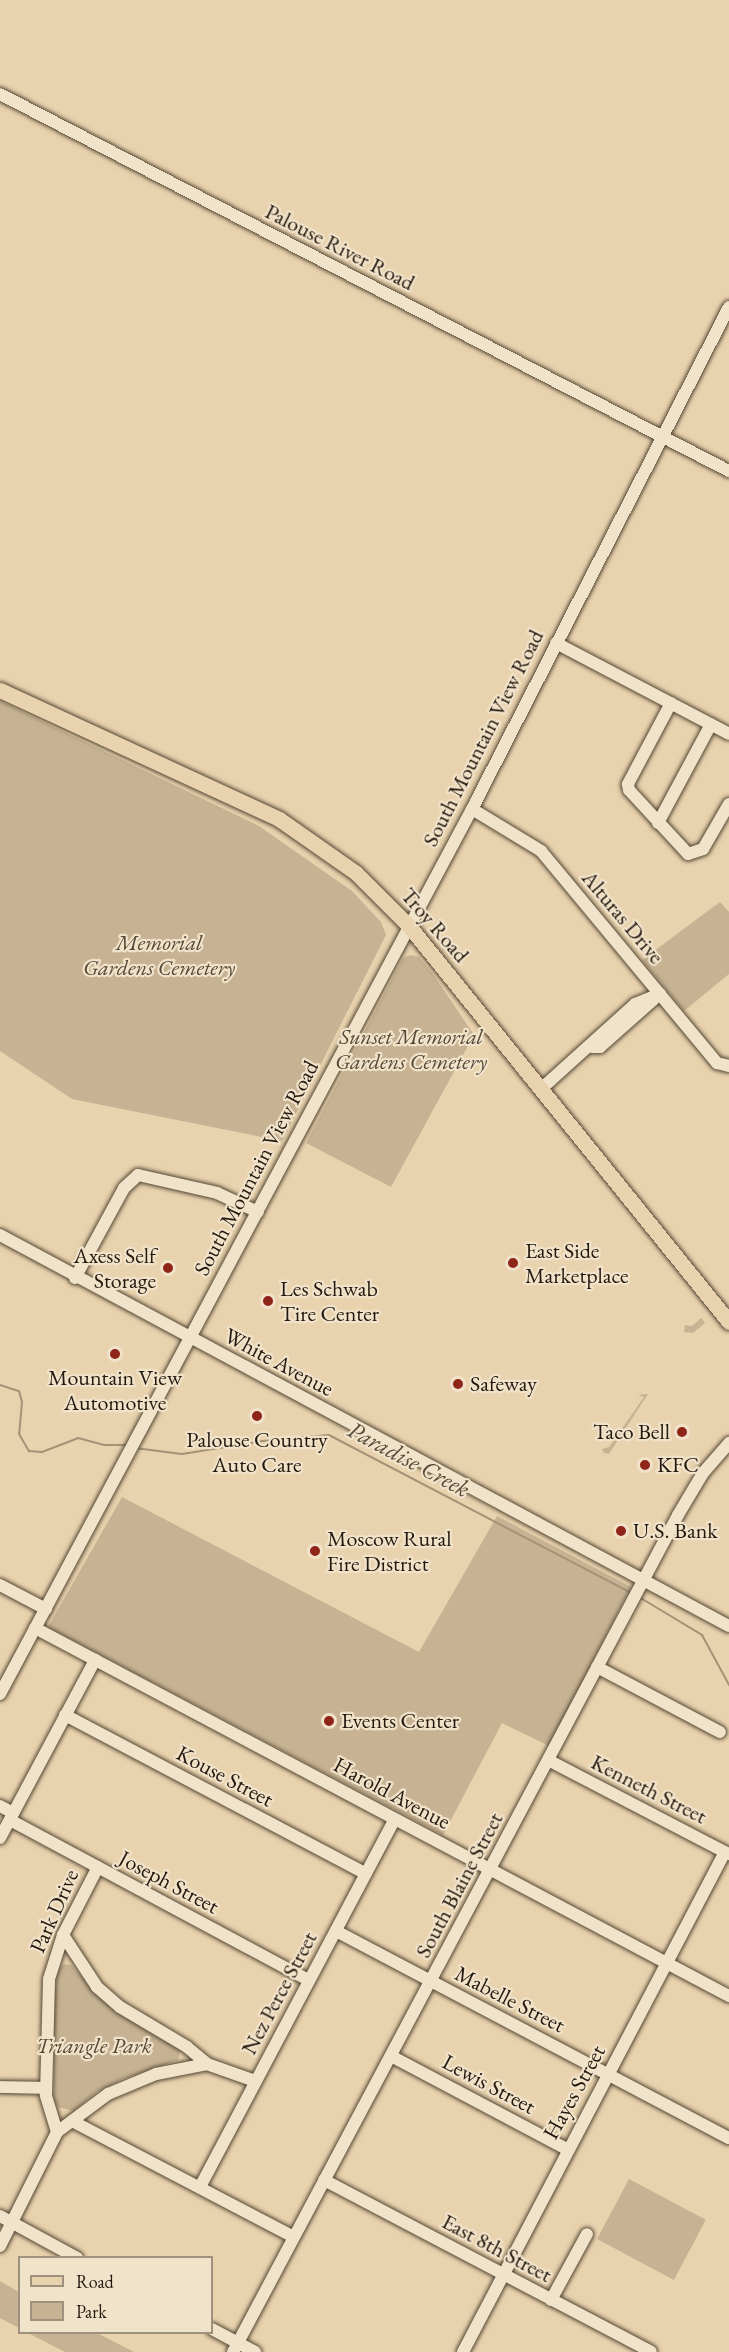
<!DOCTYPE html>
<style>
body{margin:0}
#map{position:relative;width:729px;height:2352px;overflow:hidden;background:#e9d3ae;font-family:"EB Garamond",serif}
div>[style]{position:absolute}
.green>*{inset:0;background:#c7b393;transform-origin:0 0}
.stream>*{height:2px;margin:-1px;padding:0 1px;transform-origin:1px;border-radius:1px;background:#a59377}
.roads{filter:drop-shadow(0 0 2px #544735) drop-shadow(0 0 2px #544735)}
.minor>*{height:12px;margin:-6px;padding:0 6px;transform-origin:6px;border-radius:6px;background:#f1e2ca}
.major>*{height:15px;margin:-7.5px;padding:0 7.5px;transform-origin:7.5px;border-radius:7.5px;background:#e9d3ae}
.dots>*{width:16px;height:16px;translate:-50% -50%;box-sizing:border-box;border:3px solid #f1e2ca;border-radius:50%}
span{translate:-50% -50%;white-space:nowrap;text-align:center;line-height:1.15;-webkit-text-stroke:4.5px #f1e2ca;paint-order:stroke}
.street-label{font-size:22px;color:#22180d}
.park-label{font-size:22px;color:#544635;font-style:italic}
.poi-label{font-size:22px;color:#22180d}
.left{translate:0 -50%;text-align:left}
.right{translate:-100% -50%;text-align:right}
.water-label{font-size:24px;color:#564937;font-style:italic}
.legend{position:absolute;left:18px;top:2256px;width:195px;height:78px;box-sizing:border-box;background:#f1e2ca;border:2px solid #9e917e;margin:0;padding:8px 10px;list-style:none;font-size:18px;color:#22180d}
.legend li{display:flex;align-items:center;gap:12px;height:30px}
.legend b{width:30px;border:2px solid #9e917e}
</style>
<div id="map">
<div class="green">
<i style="clip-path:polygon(0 701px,259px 826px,352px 891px,381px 922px,386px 935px,282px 1141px,72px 1099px,0 1051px)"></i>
<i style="clip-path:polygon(720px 902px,729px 912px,729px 974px,684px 1011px,642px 960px)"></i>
<i style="clip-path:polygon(410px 955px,419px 957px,433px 974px,474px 1035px,391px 1187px,306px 1143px,403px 958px)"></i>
<i style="clip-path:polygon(701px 1318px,705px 1323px,693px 1333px,684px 1332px,685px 1325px,692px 1326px)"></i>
<i style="clip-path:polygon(648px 1394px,609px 1454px,604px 1453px,602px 1449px,609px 1447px,644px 1397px,638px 1395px)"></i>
<i style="clip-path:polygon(122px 1497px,419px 1652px,497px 1516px,631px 1587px,549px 1746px,502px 1723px,443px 1835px,48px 1627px)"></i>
<i style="clip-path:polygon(64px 1964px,71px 1965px,113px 2010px,175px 2047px,180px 2051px,178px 2060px,122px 2079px,98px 2091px,73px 2111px,58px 2107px,54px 2101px,54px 1996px,58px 1970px)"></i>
<i style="left:629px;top:2179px;width:87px;height:68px;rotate:28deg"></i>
<i style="clip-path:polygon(0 2281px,19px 2292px,19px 2328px,0 2318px)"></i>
<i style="clip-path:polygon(28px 2333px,97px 2333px,134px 2352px,65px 2352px)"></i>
</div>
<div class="stream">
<i style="left:0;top:1385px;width:20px;rotate:18deg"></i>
<i style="left:19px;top:1391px;width:11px;rotate:75deg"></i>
<i style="left:22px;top:1402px;width:32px;rotate:95deg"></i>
<i style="left:19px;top:1434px;width:20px;rotate:60deg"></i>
<i style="left:29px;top:1451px;width:13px;rotate:4deg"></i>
<i style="left:42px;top:1452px;width:39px;rotate:-21deg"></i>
<i style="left:78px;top:1438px;width:28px;rotate:15deg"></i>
<i style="left:105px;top:1445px;width:22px"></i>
<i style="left:135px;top:1448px;width:47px;rotate:7.3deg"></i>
<i style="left:182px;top:1454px;width:82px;rotate:-9.1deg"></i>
<i style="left:263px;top:1441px;width:66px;rotate:-5.2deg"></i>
<i style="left:329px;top:1435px;width:341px;rotate:27.6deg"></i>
<i style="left:639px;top:1597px;width:74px;rotate:31.1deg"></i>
<i style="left:702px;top:1635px;width:57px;rotate:61.6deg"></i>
</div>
<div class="roads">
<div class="minor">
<i style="left:0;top:94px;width:821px;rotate:27.35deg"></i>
<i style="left:556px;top:643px;width:195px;rotate:27.7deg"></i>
<i style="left:671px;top:703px;width:92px;rotate:118deg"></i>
<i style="left:628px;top:784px;width:6px;rotate:81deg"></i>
<i style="left:629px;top:790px;width:87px;rotate:47.3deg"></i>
<i style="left:688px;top:854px;width:16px;rotate:-18deg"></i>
<i style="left:703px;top:849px;width:52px;rotate:-60deg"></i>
<i style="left:472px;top:809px;width:81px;rotate:31.3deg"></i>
<i style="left:541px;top:851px;width:276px;rotate:50.3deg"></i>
<i style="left:717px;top:1063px;width:12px;rotate:14deg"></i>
<i style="left:658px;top:823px;width:112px;rotate:-61.8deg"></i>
<i style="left:592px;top:1047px;width:8px"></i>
<i style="left:600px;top:1047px;width:72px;rotate:-41.6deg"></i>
<i style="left:541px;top:1089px;width:127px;rotate:-42.1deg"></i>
<i style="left:635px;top:1004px;width:27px;rotate:-22deg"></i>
<i style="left:0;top:1235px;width:827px;rotate:28.21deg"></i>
<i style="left:75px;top:1278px;width:102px;rotate:-61.4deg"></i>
<i style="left:124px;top:1188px;width:19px;rotate:-43deg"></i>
<i style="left:138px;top:1175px;width:81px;rotate:12.8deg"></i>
<i style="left:217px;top:1193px;width:45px;rotate:24.9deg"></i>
<i style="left:0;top:1585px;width:52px;rotate:27.6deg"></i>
<i style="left:35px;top:1628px;width:786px;rotate:27.94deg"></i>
<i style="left:597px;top:1667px;width:139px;rotate:27.9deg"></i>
<i style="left:0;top:1694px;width:1003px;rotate:-61.93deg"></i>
<i style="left:472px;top:809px;width:564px;rotate:-62.89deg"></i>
<i style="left:65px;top:1715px;width:340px;rotate:27.8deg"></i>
<i style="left:550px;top:1761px;width:202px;rotate:27.5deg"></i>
<i style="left:0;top:1806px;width:15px;rotate:28deg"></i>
<i style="left:10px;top:1820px;width:339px;rotate:28.2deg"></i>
<i style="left:0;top:1838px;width:202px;rotate:-61.9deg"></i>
<i style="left:336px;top:1931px;width:444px;rotate:27.8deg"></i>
<i style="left:63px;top:1935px;width:62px;rotate:56.8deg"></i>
<i style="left:97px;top:1987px;width:30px;rotate:41deg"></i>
<i style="left:120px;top:2007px;width:78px;rotate:30.8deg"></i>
<i style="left:187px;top:2047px;width:26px;rotate:40deg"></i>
<i style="left:391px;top:2056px;width:199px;rotate:27.9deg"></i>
<i style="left:0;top:2087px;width:46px;rotate:1.2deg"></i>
<i style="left:72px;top:2121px;width:250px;rotate:27.6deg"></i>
<i style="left:57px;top:2132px;width:64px;rotate:-36.7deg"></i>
<i style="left:108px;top:2094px;width:52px;rotate:-22.6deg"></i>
<i style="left:156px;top:2074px;width:52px;rotate:-11.1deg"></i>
<i style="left:207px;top:2064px;width:51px;rotate:19.5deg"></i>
<i style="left:324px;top:2180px;width:369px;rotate:27.7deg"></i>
<i style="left:200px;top:2187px;width:416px;rotate:-62.1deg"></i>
<i style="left:0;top:2216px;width:88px;rotate:28.6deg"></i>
<i style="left:0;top:2246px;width:127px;rotate:-63.4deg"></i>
<i style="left:57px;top:2132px;width:39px;rotate:-107deg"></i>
<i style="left:46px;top:2095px;width:116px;rotate:-88.5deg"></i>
<i style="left:49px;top:1979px;width:46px;rotate:-72.3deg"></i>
<i style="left:63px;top:1935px;width:76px;rotate:-62.8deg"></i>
<i style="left:551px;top:2300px;width:75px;rotate:-61.4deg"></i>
<i style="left:212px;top:2329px;width:49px;rotate:28.1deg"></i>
<i style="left:233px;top:2352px;width:948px;rotate:-62deg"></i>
<i style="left:678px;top:1515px;width:49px;rotate:-59.2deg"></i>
<i style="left:703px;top:1473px;width:40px;rotate:-49deg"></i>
<i style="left:463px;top:2352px;width:564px;rotate:-62.35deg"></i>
</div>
<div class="major">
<i style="left:0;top:690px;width:307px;rotate:24.8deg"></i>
<i style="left:279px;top:819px;width:94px;rotate:35deg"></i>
<i style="left:356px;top:873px;width:75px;rotate:45deg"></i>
<i style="left:409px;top:926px;width:509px;rotate:51.06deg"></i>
</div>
</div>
<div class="dots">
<i style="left:513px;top:1263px;background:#8f2418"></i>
<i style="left:168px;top:1268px;background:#8f2418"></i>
<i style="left:268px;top:1301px;background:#8f2418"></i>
<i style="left:115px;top:1354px;background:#8f2418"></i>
<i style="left:458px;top:1384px;background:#8f2418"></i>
<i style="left:257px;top:1416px;background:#8f2418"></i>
<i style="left:682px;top:1432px;background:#8f2418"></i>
<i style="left:645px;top:1465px;background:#8f2418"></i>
<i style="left:621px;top:1531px;background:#8f2418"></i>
<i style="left:315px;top:1551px;background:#8f2418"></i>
<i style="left:329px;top:1721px;background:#8f2418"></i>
</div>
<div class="street-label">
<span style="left:340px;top:247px;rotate:27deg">Palouse River Road</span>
<span style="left:483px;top:738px;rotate:-63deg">South Mountain View Road</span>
<span style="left:623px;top:917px;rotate:50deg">Alturas Drive</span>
<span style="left:435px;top:925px;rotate:49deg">Troy Road</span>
<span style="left:256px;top:1168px;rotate:-62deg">South Mountain View Road</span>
<span style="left:279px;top:1362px;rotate:28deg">White Avenue</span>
<span style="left:225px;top:1776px;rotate:28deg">Kouse Street</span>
<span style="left:649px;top:1789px;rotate:27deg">Kenneth Street</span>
<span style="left:392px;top:1793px;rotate:28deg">Harold Avenue</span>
<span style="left:169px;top:1882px;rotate:28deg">Joseph Street</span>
<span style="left:459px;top:1885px;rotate:-62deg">South Blaine Street</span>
<span style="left:54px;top:1911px;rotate:-66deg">Park Drive</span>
<span style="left:279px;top:1993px;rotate:-62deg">Nez Perce Street</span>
<span style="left:510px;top:1999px;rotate:27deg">Mabelle Street</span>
<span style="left:489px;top:2084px;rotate:28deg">Lewis Street</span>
<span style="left:574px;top:2092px;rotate:-61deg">Hayes Street</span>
<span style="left:497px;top:2248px;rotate:28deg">East 8th Street</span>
</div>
<div class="park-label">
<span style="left:159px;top:955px">Memorial<br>Gardens Cemetery</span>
<span style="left:411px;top:1049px">Sunset Memorial<br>Gardens Cemetery</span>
<span style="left:94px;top:2046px">Triangle Park</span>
</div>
<div class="poi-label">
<span class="left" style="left:525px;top:1263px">East Side<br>Marketplace</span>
<span class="right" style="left:156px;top:1268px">Axess Self<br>Storage</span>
<span class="left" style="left:280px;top:1301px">Les Schwab<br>Tire Center</span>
<span style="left:115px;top:1390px">Mountain View<br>Automotive</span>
<span class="left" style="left:470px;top:1384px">Safeway</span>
<span class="right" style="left:670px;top:1432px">Taco Bell</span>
<span style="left:257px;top:1452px">Palouse Country<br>Auto Care</span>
<span class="left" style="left:657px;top:1465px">KFC</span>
<span class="left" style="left:633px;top:1531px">U.S. Bank</span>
<span class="left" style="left:327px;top:1551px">Moscow Rural<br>Fire District</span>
<span class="left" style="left:341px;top:1721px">Events Center</span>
</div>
<div class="water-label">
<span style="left:409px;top:1459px;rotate:28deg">Paradise Creek</span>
</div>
<ul class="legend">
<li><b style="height:8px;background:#e9d3ae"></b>Road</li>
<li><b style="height:16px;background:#c7b393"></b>Park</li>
</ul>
</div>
